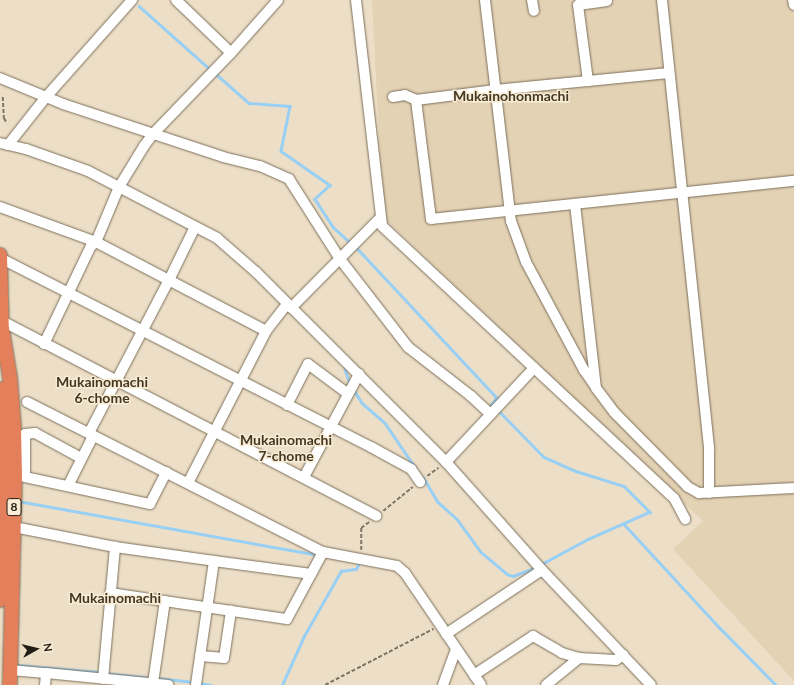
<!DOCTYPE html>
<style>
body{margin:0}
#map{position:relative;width:794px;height:685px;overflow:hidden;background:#eddfc7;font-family:Lato,sans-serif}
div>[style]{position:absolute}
.built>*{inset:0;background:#e3d2b4}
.stream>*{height:2.5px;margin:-1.25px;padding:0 1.25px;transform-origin:1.25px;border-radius:1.25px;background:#98cff4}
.path>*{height:1.5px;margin-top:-0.75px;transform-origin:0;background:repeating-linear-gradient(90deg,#7d7465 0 4px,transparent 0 6px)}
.roads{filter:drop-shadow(0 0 1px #7c6f5a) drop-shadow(0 0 1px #7c6f5a)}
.minor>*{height:10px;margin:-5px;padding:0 5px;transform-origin:5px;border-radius:5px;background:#fff}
.highway>*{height:14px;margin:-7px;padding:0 7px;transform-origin:7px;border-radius:7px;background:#e47f5c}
span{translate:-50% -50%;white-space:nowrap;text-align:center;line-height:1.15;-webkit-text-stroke:3px #faecd4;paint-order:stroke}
.shield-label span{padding:1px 3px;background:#faecd4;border:1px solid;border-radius:3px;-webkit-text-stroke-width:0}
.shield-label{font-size:12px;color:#211c14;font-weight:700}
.neighbourhood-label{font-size:14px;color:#433824;font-weight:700}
.north{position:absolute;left:16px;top:629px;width:40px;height:40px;-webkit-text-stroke:3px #faecd4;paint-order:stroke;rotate:82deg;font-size:11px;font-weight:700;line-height:16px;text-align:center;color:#211c14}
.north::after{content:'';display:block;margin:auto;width:14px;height:18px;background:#211c14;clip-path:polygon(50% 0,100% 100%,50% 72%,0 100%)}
</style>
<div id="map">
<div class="built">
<i style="clip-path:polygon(372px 0,794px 0,794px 681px,673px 549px,703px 521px,383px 217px)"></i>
</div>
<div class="stream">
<i style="left:139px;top:6px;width:98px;rotate:41.7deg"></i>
<i style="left:216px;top:74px;width:44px;rotate:41.3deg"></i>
<i style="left:249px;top:103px;width:41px;rotate:4.2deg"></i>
<i style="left:290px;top:106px;width:46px;rotate:101.3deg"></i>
<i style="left:281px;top:151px;width:60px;rotate:34.8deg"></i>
<i style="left:330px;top:185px;width:21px;rotate:137deg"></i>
<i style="left:315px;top:199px;width:33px;rotate:57deg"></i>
<i style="left:333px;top:227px;width:24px;rotate:42deg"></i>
<i style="left:355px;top:246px;width:208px;rotate:46.9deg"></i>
<i style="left:497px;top:398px;width:8px;rotate:130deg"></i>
<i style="left:492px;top:404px;width:3px;rotate:45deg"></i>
<i style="left:345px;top:369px;width:16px;rotate:72deg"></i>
<i style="left:354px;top:390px;width:15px;rotate:58deg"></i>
<i style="left:362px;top:403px;width:30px;rotate:41deg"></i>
<i style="left:385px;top:423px;width:53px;rotate:55.7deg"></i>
<i style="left:498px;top:410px;width:66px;rotate:45.6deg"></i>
<i style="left:544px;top:457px;width:35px;rotate:24deg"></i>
<i style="left:576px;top:471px;width:50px;rotate:17.4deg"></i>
<i style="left:624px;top:486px;width:37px;rotate:45deg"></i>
<i style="left:650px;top:512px;width:67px;rotate:156.1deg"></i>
<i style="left:589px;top:539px;width:55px;rotate:151.6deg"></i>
<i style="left:423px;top:477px;width:29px;rotate:59deg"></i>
<i style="left:438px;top:502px;width:25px;rotate:42deg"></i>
<i style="left:457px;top:519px;width:41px;rotate:54deg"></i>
<i style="left:481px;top:552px;width:34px;rotate:40deg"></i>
<i style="left:507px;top:574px;width:6px;rotate:18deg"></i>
<i style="left:513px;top:576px;width:25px;rotate:-21deg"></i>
<i style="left:18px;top:501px;width:305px;rotate:10.2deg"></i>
<i style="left:624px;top:524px;width:142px;rotate:47.3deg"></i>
<i style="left:720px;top:628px;width:80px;rotate:45.5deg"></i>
<i style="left:17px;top:667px;width:2px;rotate:-90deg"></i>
<i style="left:17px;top:665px;width:83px;rotate:4.8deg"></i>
<i style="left:105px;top:673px;width:47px;rotate:6.1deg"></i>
<i style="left:157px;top:678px;width:37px;rotate:6deg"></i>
<i style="left:199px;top:683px;width:12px;rotate:9deg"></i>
<i style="left:282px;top:685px;width:54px;rotate:-65.8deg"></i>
<i style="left:304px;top:636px;width:75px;rotate:-60.4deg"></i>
<i style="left:341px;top:571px;width:15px;rotate:-8deg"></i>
<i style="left:356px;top:569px;width:7px;rotate:-63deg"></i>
</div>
<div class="path">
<i style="left:3px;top:97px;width:21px;rotate:87deg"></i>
<i style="left:4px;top:118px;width:6px;rotate:59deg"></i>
<i style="left:427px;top:476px;width:14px;rotate:-36deg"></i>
<i style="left:383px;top:511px;width:38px;rotate:-39deg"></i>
<i style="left:361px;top:550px;width:22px;rotate:-90deg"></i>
<i style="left:361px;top:528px;width:10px;rotate:-37deg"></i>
<i style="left:325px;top:685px;width:122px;rotate:-27.4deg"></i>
</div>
<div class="roads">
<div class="minor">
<i style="left:176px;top:0;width:76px;rotate:43.9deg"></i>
<i style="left:356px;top:0;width:227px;rotate:83.4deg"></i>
<i style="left:382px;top:226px;width:399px;rotate:43deg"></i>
<i style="left:674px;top:498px;width:24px;rotate:62deg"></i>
<i style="left:485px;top:0;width:223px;rotate:83.3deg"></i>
<i style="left:511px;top:221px;width:44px;rotate:69.9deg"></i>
<i style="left:526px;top:262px;width:123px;rotate:61.8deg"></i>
<i style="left:584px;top:370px;width:19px;rotate:55deg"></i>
<i style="left:532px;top:0;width:11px;rotate:80deg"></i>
<i style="left:662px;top:0;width:452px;rotate:84deg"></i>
<i style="left:709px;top:450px;width:43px;rotate:90deg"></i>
<i style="left:793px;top:0;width:5px;rotate:79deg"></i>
<i style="left:607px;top:1px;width:29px;rotate:172deg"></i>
<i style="left:578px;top:5px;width:77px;rotate:82.5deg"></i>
<i style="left:588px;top:81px;width:81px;rotate:-5.6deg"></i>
<i style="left:0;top:78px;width:68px;rotate:22.4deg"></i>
<i style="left:63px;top:104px;width:169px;rotate:18.3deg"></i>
<i style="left:223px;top:157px;width:38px;rotate:14deg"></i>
<i style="left:260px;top:166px;width:32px;rotate:24deg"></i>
<i style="left:289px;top:179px;width:95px;rotate:57.5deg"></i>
<i style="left:340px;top:259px;width:111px;rotate:52.3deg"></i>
<i style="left:408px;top:347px;width:80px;rotate:37.9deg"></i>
<i style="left:471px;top:396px;width:26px;rotate:43deg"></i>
<i style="left:393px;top:97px;width:12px;rotate:-9deg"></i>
<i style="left:405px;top:95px;width:12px;rotate:24deg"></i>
<i style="left:416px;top:100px;width:80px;rotate:-7.2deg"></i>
<i style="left:495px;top:90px;width:93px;rotate:-5.5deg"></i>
<i style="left:416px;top:100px;width:120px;rotate:82.8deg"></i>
<i style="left:431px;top:219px;width:365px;rotate:-6deg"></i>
<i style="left:0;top:143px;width:27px;rotate:13deg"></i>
<i style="left:26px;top:149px;width:66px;rotate:19.5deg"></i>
<i style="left:88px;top:171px;width:145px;rotate:27.4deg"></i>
<i style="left:217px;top:238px;width:52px;rotate:41.1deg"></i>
<i style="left:256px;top:272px;width:269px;rotate:45deg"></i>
<i style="left:446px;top:462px;width:144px;rotate:48.4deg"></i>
<i style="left:542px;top:570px;width:158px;rotate:46.5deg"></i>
<i style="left:8px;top:145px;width:61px;rotate:-51.6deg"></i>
<i style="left:46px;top:97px;width:130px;rotate:-48.4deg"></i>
<i style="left:575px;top:204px;width:185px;rotate:83.5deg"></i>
<i style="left:596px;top:388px;width:30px;rotate:53deg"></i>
<i style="left:614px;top:412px;width:105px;rotate:45.4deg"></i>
<i style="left:688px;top:487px;width:13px;rotate:29deg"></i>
<i style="left:699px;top:493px;width:95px;rotate:-3deg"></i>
<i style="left:0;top:207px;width:102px;rotate:20deg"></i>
<i style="left:96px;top:242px;width:192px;rotate:27.6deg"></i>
<i style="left:0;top:258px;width:416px;rotate:27deg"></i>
<i style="left:371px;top:447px;width:46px;rotate:28.8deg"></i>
<i style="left:411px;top:469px;width:16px;rotate:55deg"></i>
<i style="left:291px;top:308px;width:128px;rotate:-45.3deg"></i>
<i style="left:2px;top:321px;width:422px;rotate:27.5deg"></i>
<i style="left:44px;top:344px;width:109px;rotate:-64.4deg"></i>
<i style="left:91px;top:246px;width:6px;rotate:-39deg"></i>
<i style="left:96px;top:242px;width:60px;rotate:-67.3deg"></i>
<i style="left:119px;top:187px;width:48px;rotate:-58.6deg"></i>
<i style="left:144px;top:146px;width:15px;rotate:-53deg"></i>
<i style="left:153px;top:134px;width:112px;rotate:-46.1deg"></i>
<i style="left:231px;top:53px;width:71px;rotate:-48.4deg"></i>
<i style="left:27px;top:402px;width:332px;rotate:26.9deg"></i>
<i style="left:323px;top:552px;width:75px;rotate:10.7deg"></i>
<i style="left:397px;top:566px;width:11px;rotate:41deg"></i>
<i style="left:405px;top:573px;width:135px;rotate:55.8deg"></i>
<i style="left:287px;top:405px;width:46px;rotate:-62.9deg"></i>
<i style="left:308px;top:364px;width:49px;rotate:36.6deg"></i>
<i style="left:89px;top:433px;width:173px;rotate:-62.4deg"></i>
<i style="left:169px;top:280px;width:59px;rotate:-63.9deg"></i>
<i style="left:81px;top:458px;width:52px;rotate:-151.5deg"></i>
<i style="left:35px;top:433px;width:10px;rotate:174deg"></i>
<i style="left:25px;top:434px;width:43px;rotate:90deg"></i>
<i style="left:25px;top:477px;width:128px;rotate:12.2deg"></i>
<i style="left:150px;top:504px;width:36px;rotate:-63deg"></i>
<i style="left:446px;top:462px;width:129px;rotate:-46.9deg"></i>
<i style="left:304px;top:477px;width:117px;rotate:-61.9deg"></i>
<i style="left:188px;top:483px;width:171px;rotate:-62.8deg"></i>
<i style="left:266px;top:331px;width:34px;rotate:-52deg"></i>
<i style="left:68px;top:486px;width:56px;rotate:-63.4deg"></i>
<i style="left:14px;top:527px;width:103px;rotate:11.2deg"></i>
<i style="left:115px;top:547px;width:100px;rotate:8deg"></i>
<i style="left:214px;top:561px;width:125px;rotate:98.3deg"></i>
<i style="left:214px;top:561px;width:98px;rotate:7.6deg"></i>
<i style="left:110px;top:593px;width:179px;rotate:8.4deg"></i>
<i style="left:287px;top:619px;width:76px;rotate:-61.8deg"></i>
<i style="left:446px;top:634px;width:115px;rotate:-33.7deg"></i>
<i style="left:200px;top:656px;width:24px;rotate:5deg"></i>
<i style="left:224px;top:658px;width:48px;rotate:-81.5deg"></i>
<i style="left:10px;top:670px;width:36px;rotate:5deg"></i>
<i style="left:474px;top:675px;width:71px;rotate:-33.5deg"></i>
<i style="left:533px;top:636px;width:34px;rotate:30deg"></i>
<i style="left:562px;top:653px;width:18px;rotate:16deg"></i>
<i style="left:103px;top:679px;width:133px;rotate:-84.8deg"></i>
<i style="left:153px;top:683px;width:83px;rotate:-81.7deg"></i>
<i style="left:45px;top:685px;width:12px;rotate:-85deg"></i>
<i style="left:46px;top:673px;width:123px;rotate:5.6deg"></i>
<i style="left:443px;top:685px;width:38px;rotate:-70deg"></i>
<i style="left:546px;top:685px;width:43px;rotate:-39.3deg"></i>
<i style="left:579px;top:658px;width:37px;rotate:3deg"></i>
<i style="left:616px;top:660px;width:9px;rotate:-36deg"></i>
</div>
<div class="highway">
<i style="left:0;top:255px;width:83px;rotate:88.6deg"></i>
<i style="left:2px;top:329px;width:50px;rotate:80.7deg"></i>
<i style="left:10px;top:378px;width:50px;rotate:85.4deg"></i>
<i style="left:14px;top:428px;width:46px;rotate:88.8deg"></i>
<i style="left:15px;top:474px;width:211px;rotate:91.4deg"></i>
<i style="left:0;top:600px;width:118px;rotate:-88.1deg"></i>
<i style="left:4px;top:482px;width:93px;rotate:-90.6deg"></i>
</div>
</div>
<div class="shield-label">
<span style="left:14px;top:507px">8</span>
</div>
<div class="neighbourhood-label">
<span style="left:511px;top:96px">Mukainohonmachi</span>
<span style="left:102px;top:390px">Mukainomachi<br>6-chome</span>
<span style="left:286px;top:448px">Mukainomachi<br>7-chome</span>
<span style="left:115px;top:598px">Mukainomachi</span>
</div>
<div class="north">N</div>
</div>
